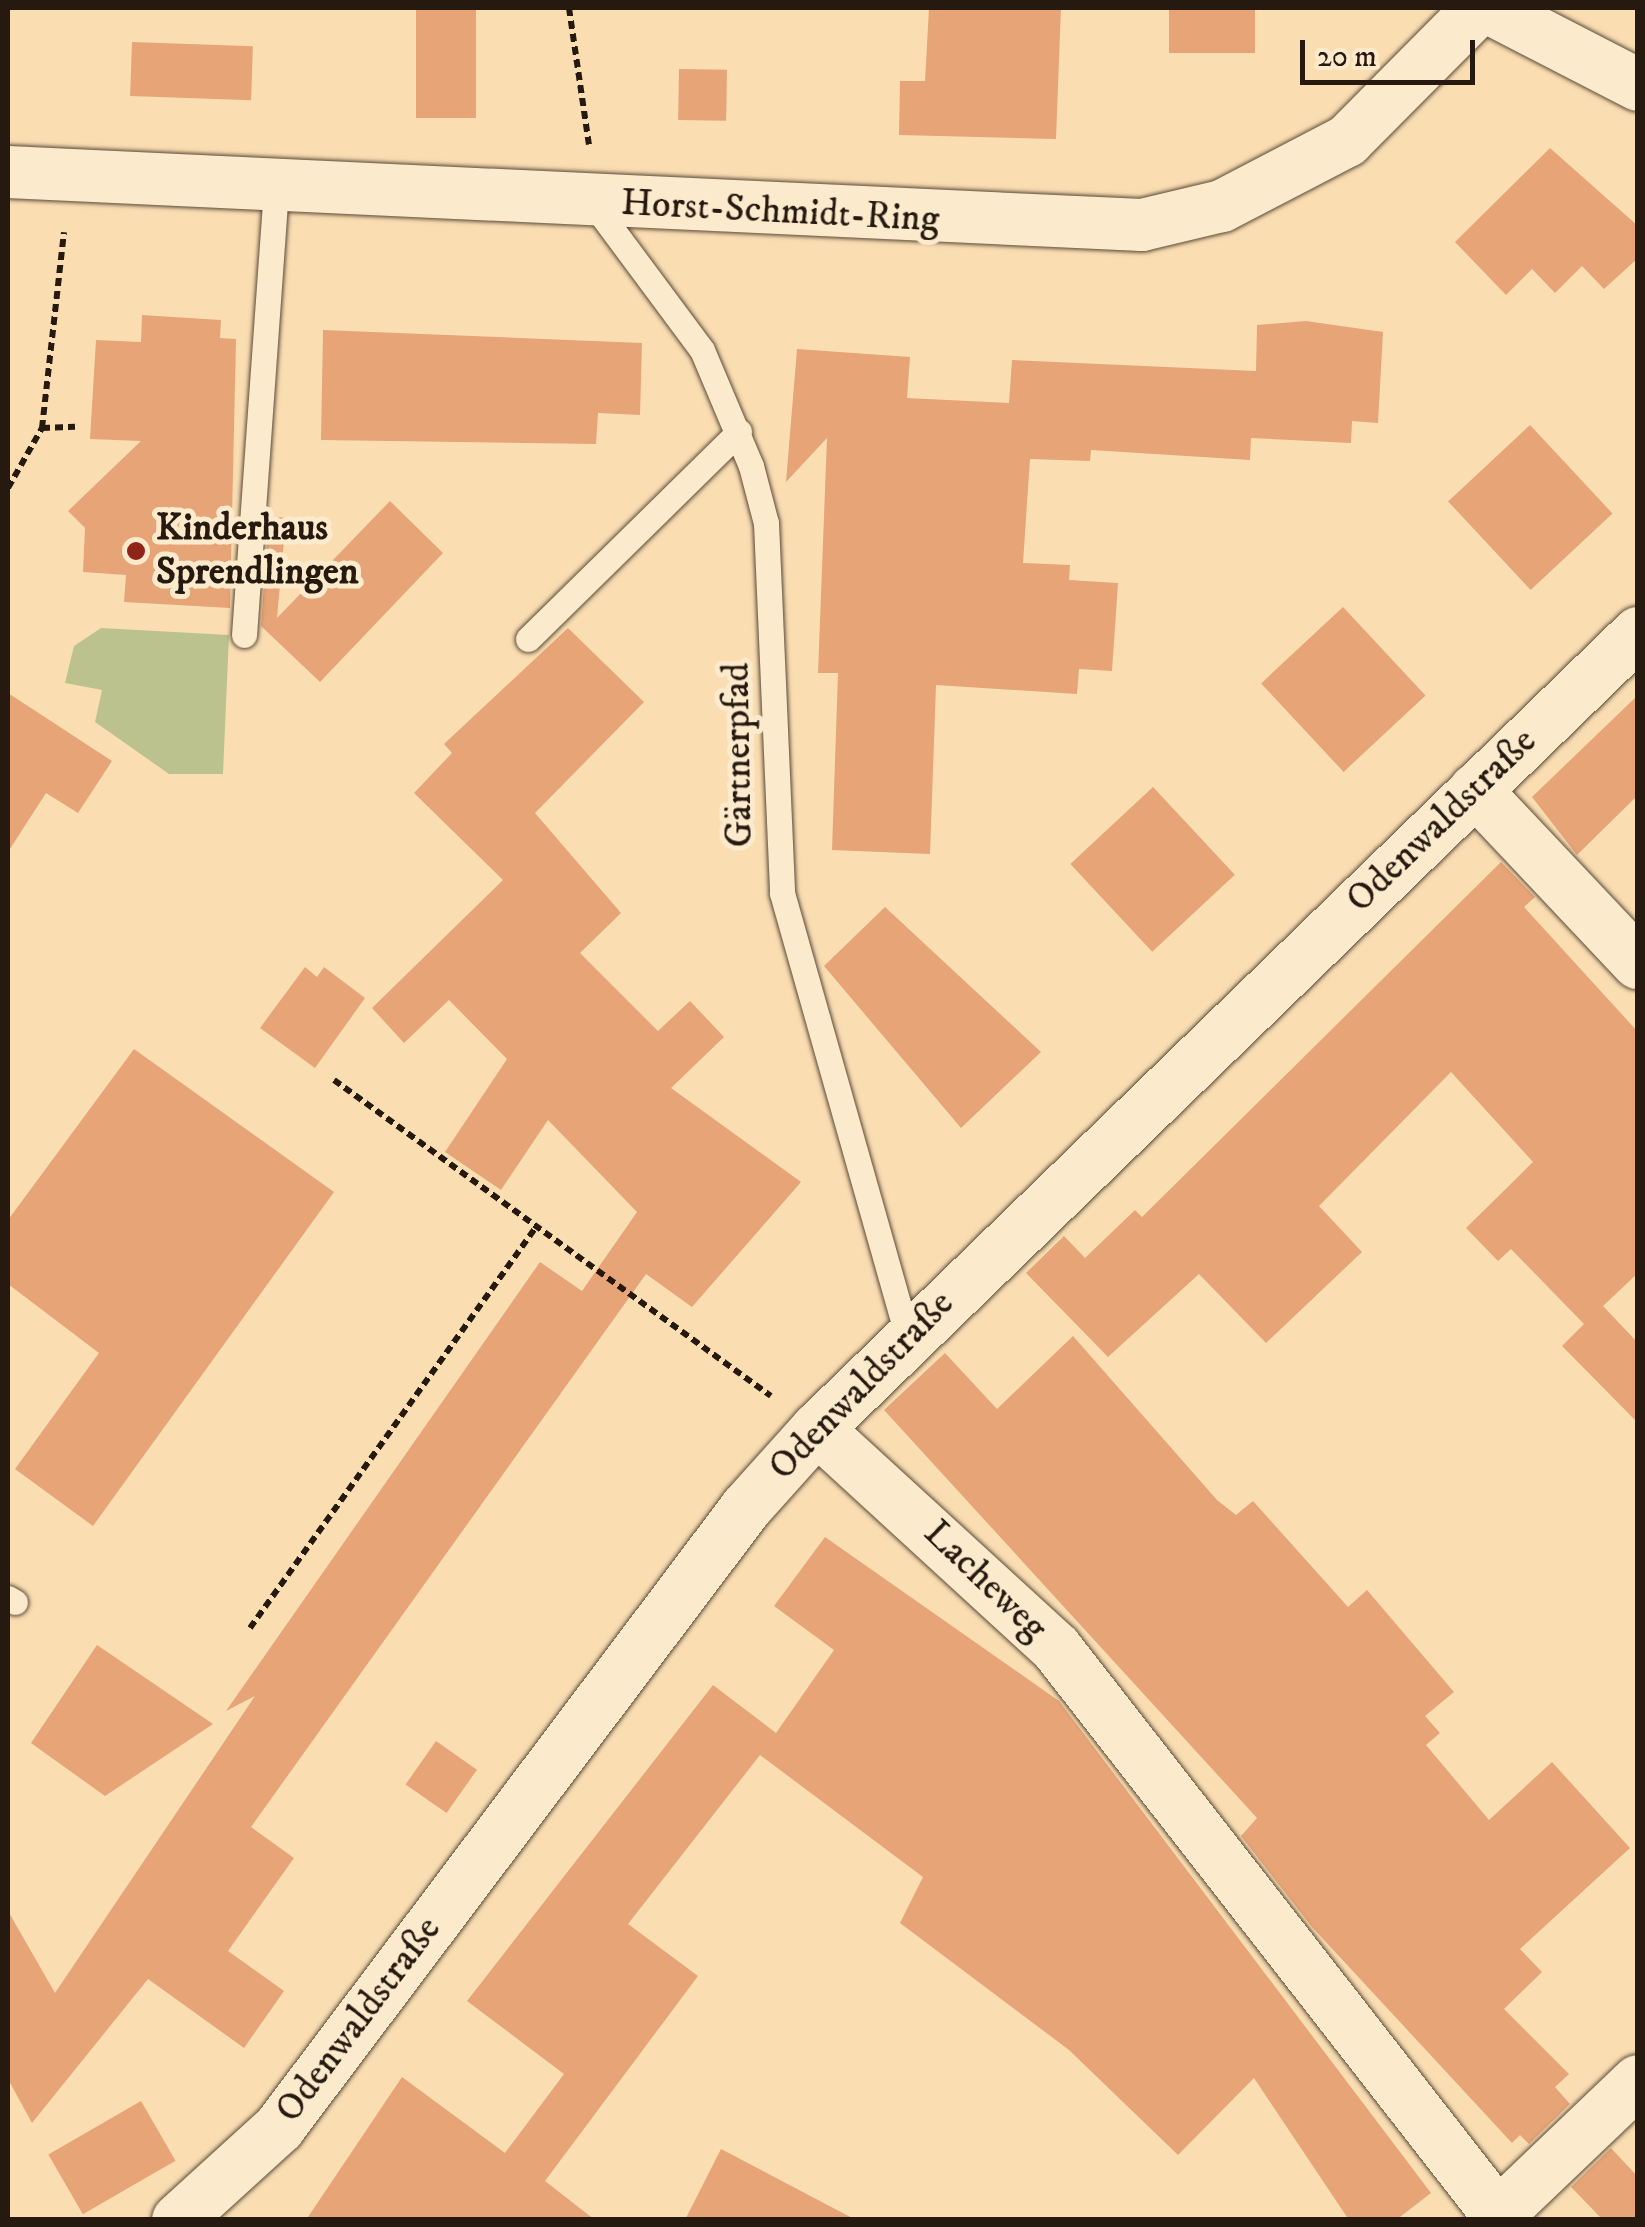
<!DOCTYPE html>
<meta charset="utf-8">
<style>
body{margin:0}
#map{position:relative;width:1645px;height:2227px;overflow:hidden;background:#fadeb2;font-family:"IM FELL DW Pica",serif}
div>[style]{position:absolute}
.green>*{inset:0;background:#bbc28e}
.building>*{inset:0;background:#e6a477;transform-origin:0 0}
.path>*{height:6px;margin-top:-3px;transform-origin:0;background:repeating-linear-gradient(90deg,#261910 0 8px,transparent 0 13px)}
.roads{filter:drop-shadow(0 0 2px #5b4a38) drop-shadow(0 0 2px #5b4a38)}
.service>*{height:25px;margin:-12.5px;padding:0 12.5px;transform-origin:12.5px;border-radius:12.5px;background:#fceacd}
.minor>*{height:52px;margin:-26px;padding:0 26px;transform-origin:26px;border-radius:26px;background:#fceacd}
.dots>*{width:28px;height:28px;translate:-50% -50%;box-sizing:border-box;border:5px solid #fceacd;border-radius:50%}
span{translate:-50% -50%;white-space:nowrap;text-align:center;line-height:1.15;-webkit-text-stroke:10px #fceacd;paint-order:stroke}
.street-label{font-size:38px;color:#261910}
.poi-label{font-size:38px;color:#261910;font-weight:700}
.left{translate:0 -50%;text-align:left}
.frame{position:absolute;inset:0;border:10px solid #261910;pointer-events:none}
.scale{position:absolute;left:1300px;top:40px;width:175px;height:45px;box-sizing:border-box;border:5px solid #261910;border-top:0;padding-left:12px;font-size:30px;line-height:35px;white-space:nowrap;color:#261910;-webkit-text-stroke:8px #fceacd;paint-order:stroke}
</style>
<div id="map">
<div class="green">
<i style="clip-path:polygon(101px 628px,229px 635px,223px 774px,169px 774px,95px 722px,102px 690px,65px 683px,74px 646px)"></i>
</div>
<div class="building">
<i style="left:416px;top:8px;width:60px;height:110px"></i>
<i style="clip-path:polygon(929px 8px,1061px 8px,1056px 139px,899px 135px,900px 81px,925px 81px)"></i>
<i style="left:1169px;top:8px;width:86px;height:45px"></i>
<i style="left:132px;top:42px;width:121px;height:54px;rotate:2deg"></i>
<i style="left:679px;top:69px;width:48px;height:51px;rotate:1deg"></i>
<i style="clip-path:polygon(1550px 148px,1638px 226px,1638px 258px,1604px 289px,1582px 266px,1555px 293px,1532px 269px,1506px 295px,1455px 242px)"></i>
<i style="clip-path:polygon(142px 315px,221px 320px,220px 338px,236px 339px,230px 608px,124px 602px,126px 575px,83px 572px,85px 528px,68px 511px,141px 441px,90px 439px,96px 340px,141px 342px)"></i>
<i style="clip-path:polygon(1306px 321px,1383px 332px,1378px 423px,1352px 421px,1351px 443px,1251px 438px,1250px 460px,1091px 450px,1090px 461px,1030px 459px,1023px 563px,1070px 565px,1069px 580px,1118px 583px,1112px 671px,1079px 669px,1077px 694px,936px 685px,930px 854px,832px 850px,838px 673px,818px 673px,827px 438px,786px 482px,797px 349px,910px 357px,907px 398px,1009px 403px,1012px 360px,1256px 371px,1257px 325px)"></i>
<i style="clip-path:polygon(323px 330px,642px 343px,640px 415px,598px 413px,596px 444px,321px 440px)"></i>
<i style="left:1530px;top:425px;width:121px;height:112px;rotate:47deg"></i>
<i style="clip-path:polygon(390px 501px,443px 553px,320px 682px,261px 626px,269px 516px,286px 518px,277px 618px)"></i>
<i style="left:1343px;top:607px;width:121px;height:112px;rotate:47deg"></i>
<i style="clip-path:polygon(568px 628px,644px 702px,535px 813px,621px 913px,580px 953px,658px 1031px,690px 1001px,724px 1037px,671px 1088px,801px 1182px,692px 1307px,646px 1274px,251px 1827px,294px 1858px,228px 1951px,284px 1991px,244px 2048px,148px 1979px,32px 2123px,8px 2079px,8px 1911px,55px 1993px,255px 1696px,226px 1711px,540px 1262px,582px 1291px,637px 1212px,548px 1120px,501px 1190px,445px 1152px,507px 1059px,449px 1000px,404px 1043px,372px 1008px,503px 880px,414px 793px,452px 753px,444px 744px)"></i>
<i style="clip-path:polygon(8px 693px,112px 761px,78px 813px,46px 793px,8px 852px)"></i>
<i style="clip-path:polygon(1638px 695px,1638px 795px,1577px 855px,1532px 797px)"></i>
<i style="left:1153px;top:787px;width:120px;height:113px;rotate:47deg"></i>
<i style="clip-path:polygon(1501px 862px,1535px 897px,1524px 907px,1638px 1032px,1638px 1273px,1603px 1306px,1638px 1343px,1638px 1423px,1562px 1346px,1584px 1324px,1511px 1249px,1498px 1261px,1466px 1228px,1533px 1162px,1451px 1072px,1319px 1206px,1362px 1252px,1266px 1343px,1199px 1274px,1108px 1357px,1026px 1273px,1064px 1236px,1085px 1258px,1135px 1210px,1142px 1217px)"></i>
<i style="clip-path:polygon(885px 907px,1041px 1052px,961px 1128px,824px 966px)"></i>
<i style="clip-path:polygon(305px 967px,317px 977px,324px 967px,365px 998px,315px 1068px,260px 1028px)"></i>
<i style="clip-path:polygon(134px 1049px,334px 1192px,93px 1526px,15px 1469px,99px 1353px,8px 1284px,8px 1220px)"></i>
<i style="clip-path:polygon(1073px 1336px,1217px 1500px,1236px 1515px,1253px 1501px,1348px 1607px,1367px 1590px,1454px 1692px,1425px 1716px,1440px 1733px,1426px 1745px,1489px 1820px,1552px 1762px,1630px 1848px,1520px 1949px,1542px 1972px,1504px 2009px,1569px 2074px,1555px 2087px,1570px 2104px,1529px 2144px,1520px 2135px,1512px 2143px,1312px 1927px,1241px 1836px,1257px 1818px,884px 1410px,945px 1353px,997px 1409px)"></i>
<i style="clip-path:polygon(825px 1537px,1059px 1701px,1431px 2193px,1396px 2220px,1349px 2220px,1254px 2078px,1178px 2155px,1069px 2050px,900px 1923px,923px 1877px,760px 1755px,628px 1924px,698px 1976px,545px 2181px,595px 2220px,306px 2220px,402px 2077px,505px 2153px,564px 2074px,467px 2001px,713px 1685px,776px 1733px,834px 1650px,774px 1606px)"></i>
<i style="clip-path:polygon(97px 1645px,213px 1724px,105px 1796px,31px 1743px)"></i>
<i style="left:436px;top:1741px;width:50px;height:53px;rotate:35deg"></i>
<i style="left:141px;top:2101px;width:69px;height:107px;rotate:60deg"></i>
<i style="clip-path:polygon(1611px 2148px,1638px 2177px,1638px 2220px,1603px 2220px,1571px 2187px)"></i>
<i style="clip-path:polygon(721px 2149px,856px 2220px,685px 2220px)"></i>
</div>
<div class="path">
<i style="left:569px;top:8px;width:138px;rotate:81.7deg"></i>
<i style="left:42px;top:428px;width:33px;rotate:-2deg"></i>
<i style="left:8px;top:488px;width:69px;rotate:-60.5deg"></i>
<i style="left:42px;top:428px;width:197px;rotate:-83.6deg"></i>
<i style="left:334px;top:1080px;width:539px;rotate:35.87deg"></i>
<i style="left:250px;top:1628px;width:494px;rotate:-54.5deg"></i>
</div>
<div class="roads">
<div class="service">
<i style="left:592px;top:202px;width:184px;rotate:53.4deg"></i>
<i style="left:702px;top:350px;width:126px;rotate:67.1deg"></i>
<i style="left:751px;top:466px;width:59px;rotate:75.3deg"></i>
<i style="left:766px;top:523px;width:370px;rotate:87.5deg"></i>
<i style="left:782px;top:893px;width:460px;rotate:74.2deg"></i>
<i style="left:244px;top:635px;width:449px;rotate:-85.9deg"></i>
<i style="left:528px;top:639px;width:296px;rotate:-44.5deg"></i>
<i style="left:8px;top:1598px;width:8px;rotate:30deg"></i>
</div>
<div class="minor">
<i style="left:1489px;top:8px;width:168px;rotate:27.3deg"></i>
<i style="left:8px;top:172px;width:1135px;rotate:2.68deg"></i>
<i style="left:1142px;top:225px;width:82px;rotate:-13.4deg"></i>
<i style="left:1222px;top:206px;width:141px;rotate:-27.5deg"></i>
<i style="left:1347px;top:141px;width:187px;rotate:-45.2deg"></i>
<i style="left:1475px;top:790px;width:238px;rotate:46.7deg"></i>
<i style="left:817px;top:1429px;width:324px;rotate:42.5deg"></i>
<i style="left:1056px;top:1648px;width:725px;rotate:52.06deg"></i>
<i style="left:1500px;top:2213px;width:191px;rotate:-43.7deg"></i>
<i style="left:178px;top:2220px;width:137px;rotate:-42.3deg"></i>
<i style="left:279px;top:2128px;width:776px;rotate:-53.01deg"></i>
<i style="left:746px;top:1508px;width:106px;rotate:-48.1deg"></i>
<i style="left:817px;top:1429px;width:1144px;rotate:-44.11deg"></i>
</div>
</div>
<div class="dots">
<i style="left:136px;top:551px;background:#8f2418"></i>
</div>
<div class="street-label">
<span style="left:780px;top:212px;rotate:3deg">Horst-Schmidt-Ring</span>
<span style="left:739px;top:755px;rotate:-91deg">Gärtnerpfad</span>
<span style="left:1442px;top:821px;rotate:-44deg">Odenwaldstraße</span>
<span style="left:862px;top:1386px;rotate:-46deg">Odenwaldstraße</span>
<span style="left:985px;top:1581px;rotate:44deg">Lacheweg</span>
<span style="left:359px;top:2020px;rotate:-53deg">Odenwaldstraße</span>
</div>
<div class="poi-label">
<span class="left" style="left:156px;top:551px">Kinderhaus<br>Sprendlingen</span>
</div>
<div class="frame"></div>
<div class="scale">20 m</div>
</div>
